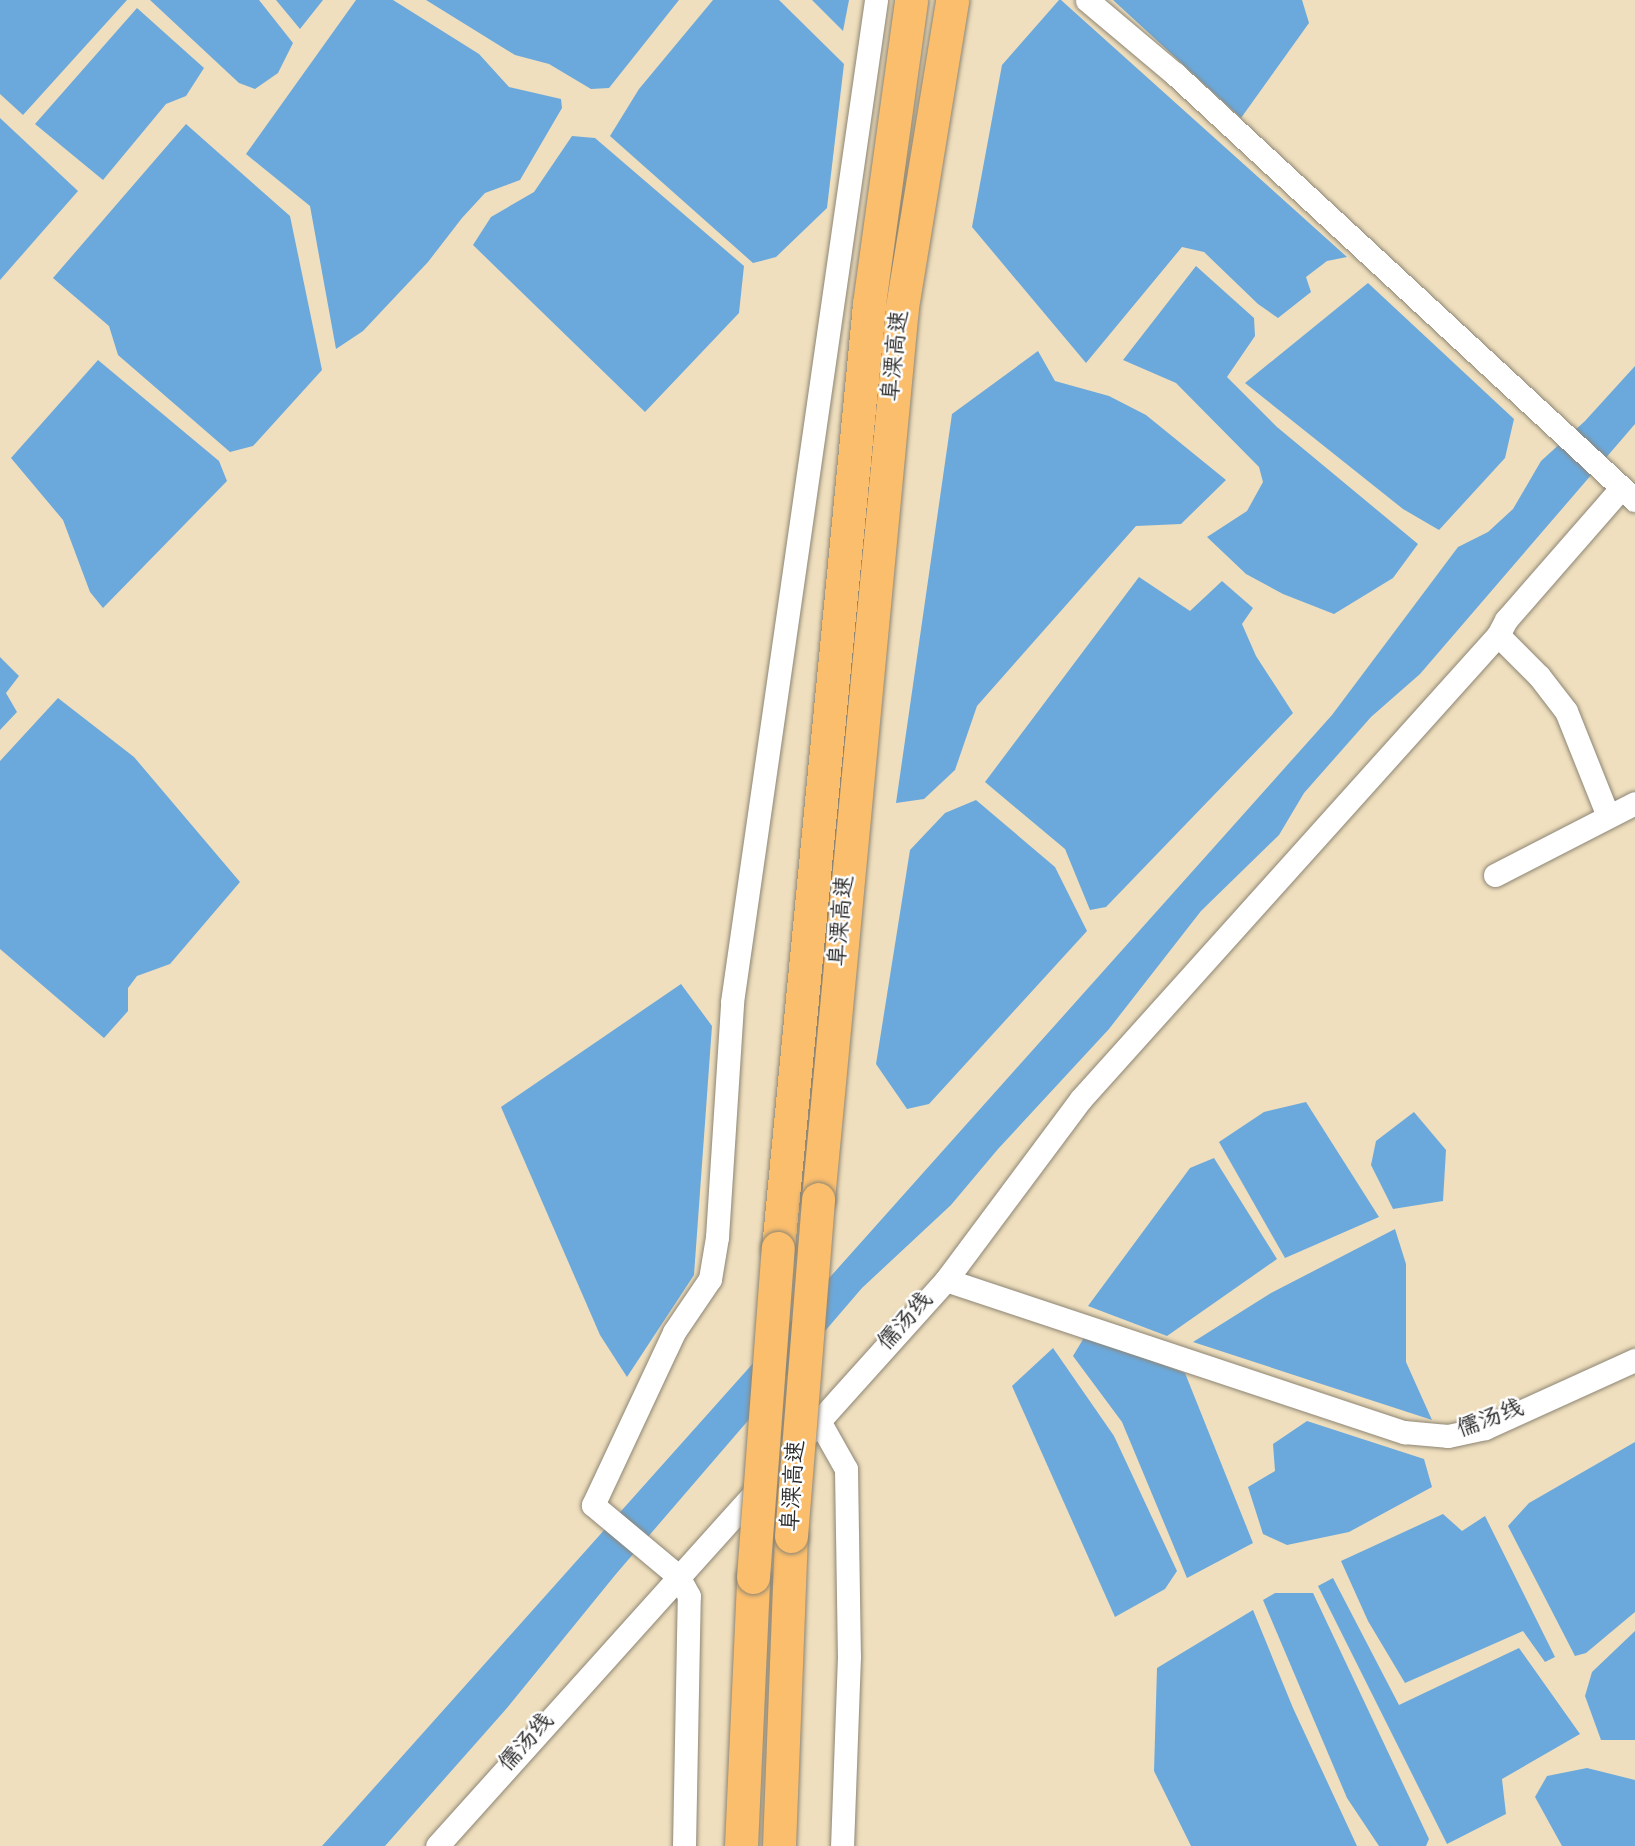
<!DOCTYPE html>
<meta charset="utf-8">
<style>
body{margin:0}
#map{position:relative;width:1635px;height:1846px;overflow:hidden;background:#efdfbe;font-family:Dekko,"LXGW WenKai TC",sans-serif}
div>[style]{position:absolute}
.water>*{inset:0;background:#6ba9dd}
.roads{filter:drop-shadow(0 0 2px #8d8574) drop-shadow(0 0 2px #8d8574)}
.minor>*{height:23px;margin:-11.5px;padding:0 11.5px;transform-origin:11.5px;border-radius:11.5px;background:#fff}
.highway>*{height:33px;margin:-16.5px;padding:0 16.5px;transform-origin:16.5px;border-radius:16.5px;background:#fabe6d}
.bridges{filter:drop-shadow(0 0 2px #8d8574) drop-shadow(0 0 2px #8d8574)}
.highway-bridge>*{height:33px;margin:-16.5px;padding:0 16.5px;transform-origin:16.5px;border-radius:16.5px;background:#fabe6d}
span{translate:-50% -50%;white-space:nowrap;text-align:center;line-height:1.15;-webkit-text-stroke:5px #fff;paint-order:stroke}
.street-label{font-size:23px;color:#2b2b2b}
</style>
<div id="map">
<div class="water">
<i style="clip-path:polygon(0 0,127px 0,23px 115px,0 94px)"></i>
<i style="clip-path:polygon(150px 0,259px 0,293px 43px,278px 73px,255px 89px,239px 83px)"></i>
<i style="clip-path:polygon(276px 0,323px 0,300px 29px)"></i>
<i style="clip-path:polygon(356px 0,393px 0,479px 54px,509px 87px,561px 99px,562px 108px,520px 180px,485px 193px,462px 218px,428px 262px,363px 331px,336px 349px,310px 206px,246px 154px)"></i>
<i style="clip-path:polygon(426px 0,679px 0,609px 88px,591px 89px,549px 64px,515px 55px)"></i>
<i style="clip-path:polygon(713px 0,779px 0,844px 64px,827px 208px,776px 257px,753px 263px,610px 136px,639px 89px)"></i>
<i style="clip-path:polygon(812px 0,849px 0,843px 31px)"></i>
<i style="clip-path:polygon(1059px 0,1061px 0,1347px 257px,1327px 261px,1306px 277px,1311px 292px,1278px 318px,1258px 304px,1204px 252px,1182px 247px,1086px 363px,972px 227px,1002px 65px)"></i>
<i style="clip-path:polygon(1113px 0,1302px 0,1309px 23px,1241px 118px)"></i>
<i style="clip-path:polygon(137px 8px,204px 68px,186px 96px,166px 104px,103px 180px,35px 124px)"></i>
<i style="clip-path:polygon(0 118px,78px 191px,0 280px)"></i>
<i style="clip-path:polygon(186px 124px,290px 216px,322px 370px,253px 446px,230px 452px,118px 355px,109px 326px,53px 278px)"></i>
<i style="clip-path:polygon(572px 136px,595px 138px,744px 266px,739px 313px,645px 412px,473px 245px,491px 217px,534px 192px)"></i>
<i style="clip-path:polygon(1196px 266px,1254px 318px,1255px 336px,1227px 377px,1277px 427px,1418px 544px,1393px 578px,1334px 614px,1283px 594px,1246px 574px,1207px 537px,1247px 511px,1263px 482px,1259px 467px,1176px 383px,1123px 360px)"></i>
<i style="clip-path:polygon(1368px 283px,1514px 419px,1505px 458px,1439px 530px,1403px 509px,1245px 383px)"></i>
<i style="clip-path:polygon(1038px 351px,1055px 381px,1109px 396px,1146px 415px,1226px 480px,1181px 524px,1136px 526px,977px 706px,955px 770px,924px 799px,896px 803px,952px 414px)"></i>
<i style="clip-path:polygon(98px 360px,219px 461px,227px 481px,103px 608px,90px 592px,63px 520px,11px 458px)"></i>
<i style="clip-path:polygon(1635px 366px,1635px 424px,1420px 674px,1371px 717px,1304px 793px,1279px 835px,1201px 911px,1109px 1029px,998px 1149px,951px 1205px,862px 1288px,616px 1574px,507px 1708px,385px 1846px,322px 1846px,1332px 715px,1458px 547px,1488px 532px,1513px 509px,1541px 461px,1585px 421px)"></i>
<i style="clip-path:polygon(1139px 577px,1190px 611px,1222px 581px,1253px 608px,1242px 624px,1256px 656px,1293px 713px,1106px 907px,1090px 910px,1065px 849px,985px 782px)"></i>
<i style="clip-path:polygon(0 657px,19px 676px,6px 693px,17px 712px,0 730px)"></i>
<i style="clip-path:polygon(58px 698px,134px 757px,240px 882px,170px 964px,137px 976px,128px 988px,128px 1011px,104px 1038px,0 949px,0 761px)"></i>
<i style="clip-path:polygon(976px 800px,1055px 867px,1087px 931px,929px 1104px,907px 1109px,876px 1064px,910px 850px,945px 813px)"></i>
<i style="clip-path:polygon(681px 984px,712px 1026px,694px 1275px,627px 1377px,600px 1335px,501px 1107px)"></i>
<i style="clip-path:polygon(1306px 1102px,1379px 1217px,1285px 1258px,1219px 1142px,1264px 1112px)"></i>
<i style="clip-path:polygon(1414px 1112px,1446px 1150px,1443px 1201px,1393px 1209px,1371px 1165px,1376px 1141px)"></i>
<i style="clip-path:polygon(1214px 1158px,1277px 1259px,1167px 1336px,1088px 1306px,1190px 1168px)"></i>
<i style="clip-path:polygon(1395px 1229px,1406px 1264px,1406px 1362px,1432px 1420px,1193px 1342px,1271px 1293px)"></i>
<i style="clip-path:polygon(1085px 1336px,1185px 1373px,1253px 1543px,1187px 1578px,1122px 1422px,1073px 1356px)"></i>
<i style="clip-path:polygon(1053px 1348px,1114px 1436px,1177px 1571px,1165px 1589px,1115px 1617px,1012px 1386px)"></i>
<i style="clip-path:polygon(1307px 1421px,1424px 1459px,1432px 1487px,1349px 1532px,1287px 1545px,1263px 1534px,1248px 1487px,1275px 1471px,1273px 1444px)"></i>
<i style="clip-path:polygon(1635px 1442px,1635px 1612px,1586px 1653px,1575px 1656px,1508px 1526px,1529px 1503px)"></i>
<i style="clip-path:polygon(1443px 1514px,1462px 1531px,1485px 1516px,1555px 1657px,1545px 1662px,1523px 1631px,1405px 1683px,1368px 1621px,1341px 1561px)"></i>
<i style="clip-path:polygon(1333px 1578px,1399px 1705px,1519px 1648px,1580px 1734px,1502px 1779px,1506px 1814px,1447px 1844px,1318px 1586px)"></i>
<i style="clip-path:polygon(1275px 1593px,1313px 1593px,1429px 1839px,1426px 1846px,1379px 1846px,1347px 1798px,1263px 1600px)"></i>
<i style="clip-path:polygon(1253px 1610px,1293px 1708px,1357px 1846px,1191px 1846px,1154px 1771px,1157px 1668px)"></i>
<i style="clip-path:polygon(1635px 1631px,1635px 1740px,1601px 1740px,1585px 1696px,1592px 1672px)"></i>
<i style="clip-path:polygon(1587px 1768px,1635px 1780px,1635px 1846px,1562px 1846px,1535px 1797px,1547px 1776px)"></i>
</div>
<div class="roads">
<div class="minor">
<i style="left:1087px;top:0;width:115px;rotate:40.1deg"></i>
<i style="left:1175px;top:74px;width:627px;rotate:42.8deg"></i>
<i style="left:1498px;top:635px;width:58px;rotate:45deg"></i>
<i style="left:1539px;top:676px;width:44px;rotate:52.4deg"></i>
<i style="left:1566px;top:711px;width:113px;rotate:68.2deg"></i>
<i style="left:1495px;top:875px;width:157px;rotate:-27.2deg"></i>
<i style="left:946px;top:1280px;width:224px;rotate:-53.3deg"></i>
<i style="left:1080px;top:1100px;width:625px;rotate:-48.05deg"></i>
<i style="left:1498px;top:635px;width:17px;rotate:-62deg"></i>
<i style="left:1506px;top:620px;width:175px;rotate:-48.9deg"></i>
<i style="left:819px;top:1421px;width:55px;rotate:60.6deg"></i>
<i style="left:846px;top:1469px;width:187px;rotate:89.1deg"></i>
<i style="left:849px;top:1656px;width:190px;rotate:92.1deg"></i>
<i style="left:437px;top:1846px;width:761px;rotate:-48.04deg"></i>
<i style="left:946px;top:1280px;width:483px;rotate:18.4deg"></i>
<i style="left:1404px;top:1432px;width:44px;rotate:5.2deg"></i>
<i style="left:1448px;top:1436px;width:38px;rotate:-12deg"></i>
<i style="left:1485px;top:1428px;width:165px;rotate:-24.4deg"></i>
<i style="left:684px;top:1846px;width:250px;rotate:-88.9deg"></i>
<i style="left:689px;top:1596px;width:23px;rotate:-119deg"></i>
<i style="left:678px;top:1576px;width:111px;rotate:-140.1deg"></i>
<i style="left:593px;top:1505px;width:191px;rotate:-64.9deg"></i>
<i style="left:674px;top:1332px;width:64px;rotate:-55.8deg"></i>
<i style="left:710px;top:1279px;width:43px;rotate:-80.5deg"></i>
<i style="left:717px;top:1237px;width:235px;rotate:-86.3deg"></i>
<i style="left:732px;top:1002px;width:1012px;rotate:-81.82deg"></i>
</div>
<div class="highway">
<i style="left:818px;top:1199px;width:896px;rotate:-84.62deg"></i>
<i style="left:902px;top:307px;width:311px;rotate:-80.7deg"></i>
<i style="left:778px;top:1248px;width:948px;rotate:-84.49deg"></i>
<i style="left:869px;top:304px;width:307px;rotate:-82.1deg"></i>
<i style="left:741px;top:1846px;width:269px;rotate:-87.4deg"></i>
<i style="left:779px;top:1846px;width:310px;rotate:-87.8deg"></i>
</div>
</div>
<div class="bridges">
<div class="highway-bridge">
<i style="left:791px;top:1536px;width:338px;rotate:-85.4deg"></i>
<i style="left:753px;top:1577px;width:330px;rotate:-85.7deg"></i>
</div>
</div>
<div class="street-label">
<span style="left:898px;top:356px;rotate:-84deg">阜溧高速</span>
<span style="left:844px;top:921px;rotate:-85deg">阜溧高速</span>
<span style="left:907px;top:1323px;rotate:-48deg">儒汤线</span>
<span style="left:1491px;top:1421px;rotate:-20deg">儒汤线</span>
<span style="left:796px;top:1486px;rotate:-86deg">阜溧高速</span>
<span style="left:528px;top:1744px;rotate:-48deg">儒汤线</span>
</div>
</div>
